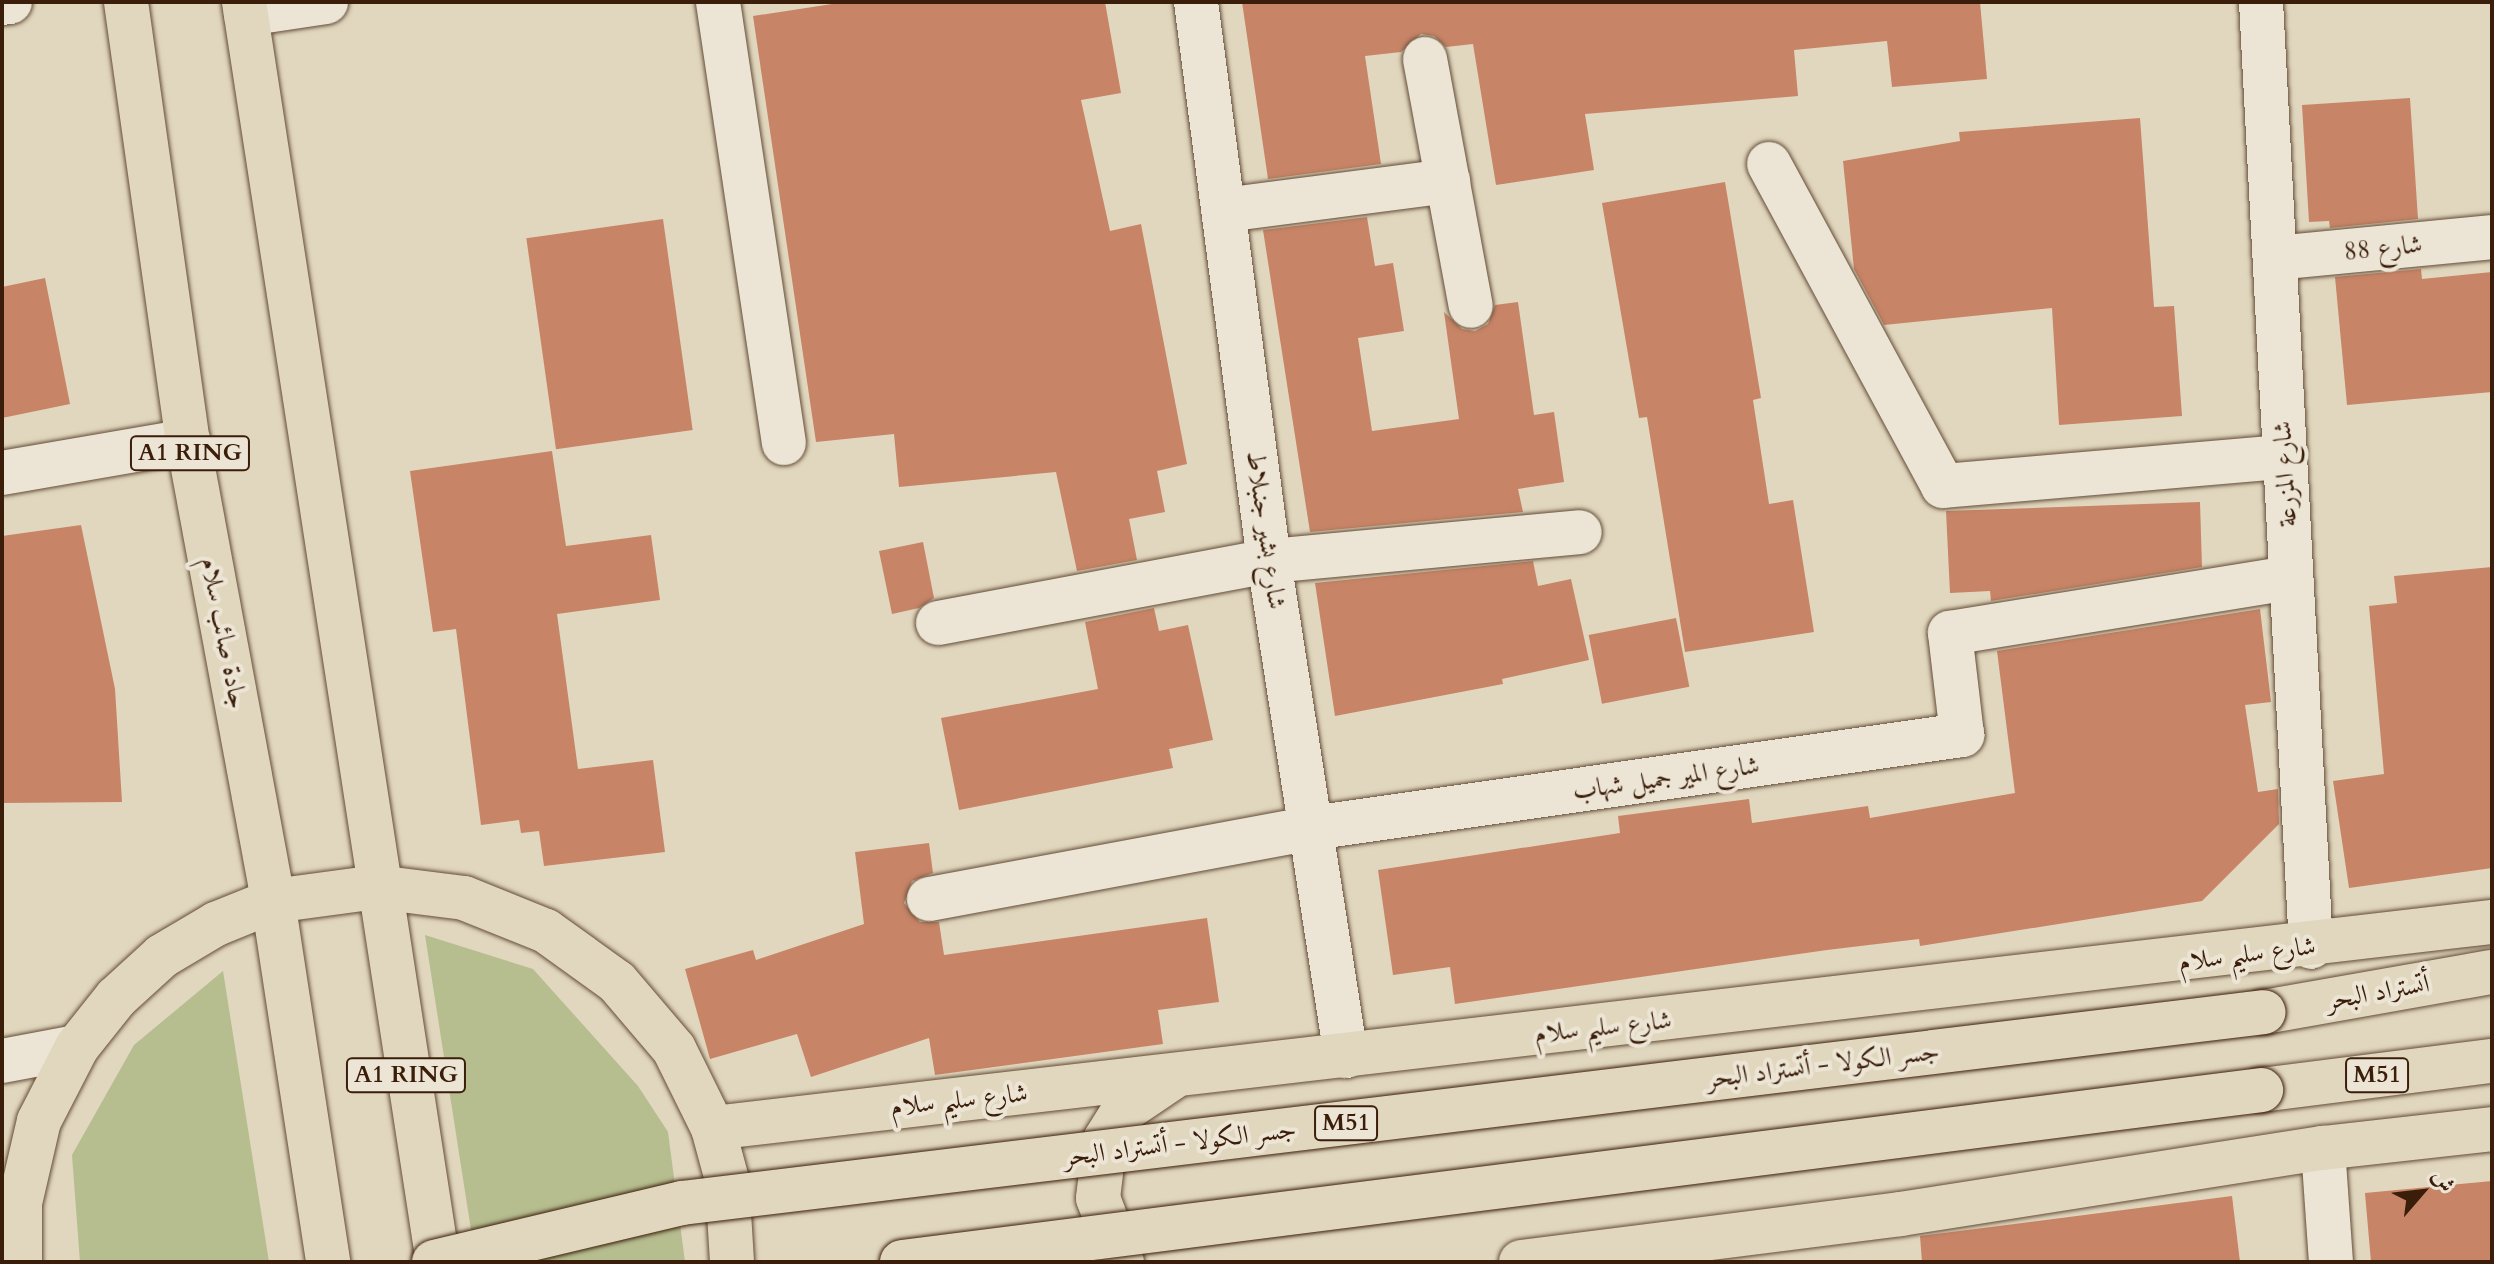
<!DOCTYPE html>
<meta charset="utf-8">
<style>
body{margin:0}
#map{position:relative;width:2494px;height:1264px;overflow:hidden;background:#e1d7be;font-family:Cardo,Amiri,serif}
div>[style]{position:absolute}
.green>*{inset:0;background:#b6bd8f}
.building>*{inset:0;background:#c78467;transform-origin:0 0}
.roads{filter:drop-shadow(0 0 2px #644c37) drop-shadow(0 0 2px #644c37)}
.minor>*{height:44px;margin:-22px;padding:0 22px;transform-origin:22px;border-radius:22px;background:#ece5d5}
.major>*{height:44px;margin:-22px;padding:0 22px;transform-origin:22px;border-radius:22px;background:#e1d7be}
.highway>*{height:44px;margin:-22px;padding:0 22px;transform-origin:22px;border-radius:22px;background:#e1d7be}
.bridges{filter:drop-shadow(0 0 2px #3b1e0a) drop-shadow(0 0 2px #3b1e0a)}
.highway-bridge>*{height:44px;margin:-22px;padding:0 22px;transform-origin:22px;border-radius:22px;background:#e1d7be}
span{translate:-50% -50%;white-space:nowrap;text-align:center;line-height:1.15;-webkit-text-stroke:8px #ece5d5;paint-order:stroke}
.shield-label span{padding:2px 6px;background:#ece5d5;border:2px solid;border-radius:6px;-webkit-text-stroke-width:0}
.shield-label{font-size:24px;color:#3b1e0a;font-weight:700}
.street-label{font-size:26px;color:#3b1e0a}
.frame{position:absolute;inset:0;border:4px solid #3b1e0a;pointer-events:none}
.north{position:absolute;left:2382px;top:1152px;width:80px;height:80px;-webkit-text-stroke:6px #ece5d5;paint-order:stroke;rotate:62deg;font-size:22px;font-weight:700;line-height:32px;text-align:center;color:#3b1e0a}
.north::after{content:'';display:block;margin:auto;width:28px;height:36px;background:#3b1e0a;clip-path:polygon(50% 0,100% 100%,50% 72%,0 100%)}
</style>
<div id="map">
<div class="green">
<i style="clip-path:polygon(425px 935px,533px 969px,638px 1086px,668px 1132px,685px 1262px,476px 1262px)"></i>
<i style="clip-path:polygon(223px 971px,269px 1262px,80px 1262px,72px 1155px,134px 1045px)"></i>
</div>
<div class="building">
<i style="clip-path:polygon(845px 2px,1105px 2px,1121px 93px,1081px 100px,1110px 231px,1141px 224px,1187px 464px,1157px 471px,1165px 512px,1129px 519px,1137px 560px,1077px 571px,1056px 472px,899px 487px,894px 434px,816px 442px,753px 16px)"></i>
<i style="clip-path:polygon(1242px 2px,1980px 2px,1987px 79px,1892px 87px,1887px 41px,1794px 50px,1798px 96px,1585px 114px,1594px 170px,1496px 185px,1473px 44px,1446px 47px,1434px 36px,1421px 34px,1401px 52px,1365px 56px,1381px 164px,1268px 179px)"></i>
<i style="clip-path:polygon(2410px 98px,2418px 219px,2330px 228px,2329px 221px,2309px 222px,2302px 105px)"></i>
<i style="clip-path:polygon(2140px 118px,2154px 307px,2174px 306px,2182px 416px,2059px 425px,2052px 308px,1884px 325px,1854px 269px,1843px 161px,1960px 141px,1959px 132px)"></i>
<i style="clip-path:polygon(1725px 182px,1761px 398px,1753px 400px,1769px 504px,1793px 500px,1814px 632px,1685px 652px,1647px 417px,1639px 418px,1602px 203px)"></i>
<i style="clip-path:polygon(1367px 217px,1375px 266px,1393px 263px,1404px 331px,1358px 338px,1372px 431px,1459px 419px,1444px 312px,1462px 329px,1475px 331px,1488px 324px,1495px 305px,1518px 302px,1534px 415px,1554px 412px,1564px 482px,1518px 489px,1523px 512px,1310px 532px,1263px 230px)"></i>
<i style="left:663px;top:219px;width:213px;height:138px;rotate:82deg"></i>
<i style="clip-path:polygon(2421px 269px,2422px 279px,2492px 272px,2492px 392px,2347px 405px,2335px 277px)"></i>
<i style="clip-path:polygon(45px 278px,70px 404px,2px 418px,2px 287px)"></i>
<i style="clip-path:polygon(552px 451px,566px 546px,651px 535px,660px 600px,557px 614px,578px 769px,653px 760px,665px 852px,544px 866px,539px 831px,521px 833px,519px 820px,481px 825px,456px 629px,433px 632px,410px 471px)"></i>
<i style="clip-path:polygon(2200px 502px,2202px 567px,1991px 601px,1990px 591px,1950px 593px,1946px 511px)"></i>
<i style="clip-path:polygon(81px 525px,115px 689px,122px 802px,2px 803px,2px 536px)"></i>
<i style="clip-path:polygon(923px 542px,934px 598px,919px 608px,892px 614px,879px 551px)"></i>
<i style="clip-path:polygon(1533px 561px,1538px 586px,1571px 579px,1589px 660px,1502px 679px,1503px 684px,1335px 716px,1315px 583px)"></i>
<i style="clip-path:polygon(2492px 567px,2492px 868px,2349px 888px,2333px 781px,2384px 774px,2369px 606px,2397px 603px,2394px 576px)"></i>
<i style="clip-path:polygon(1154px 608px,1159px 631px,1188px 625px,1213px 740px,1169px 749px,1173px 768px,959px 810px,941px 718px,1098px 689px,1085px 622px)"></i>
<i style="clip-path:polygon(2260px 609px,2271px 702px,2245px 705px,2258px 792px,2278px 789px,2279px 824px,2202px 901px,1920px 946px,1919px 939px,1827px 950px,1455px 1004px,1450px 967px,1393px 975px,1378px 870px,1620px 833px,1618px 816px,1749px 799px,1752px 823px,1868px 806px,1870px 818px,2015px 793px,1997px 651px)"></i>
<i style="left:1676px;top:618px;width:70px;height:89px;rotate:79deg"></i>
<i style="clip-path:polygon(929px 843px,933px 873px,912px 881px,904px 903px,920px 922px,939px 922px,944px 955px,1207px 918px,1219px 1002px,1158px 1010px,1163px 1044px,935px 1075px,929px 1038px,811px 1077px,797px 1034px,710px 1059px,685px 969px,753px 950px,756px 960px,864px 924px,855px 852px)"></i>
<i style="clip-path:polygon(2492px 1181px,2492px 1262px,2371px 1262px,2365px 1193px)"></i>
<i style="clip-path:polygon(2232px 1196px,2240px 1262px,1922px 1262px,1920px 1236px)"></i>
</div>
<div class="roads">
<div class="minor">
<i style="left:718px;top:2px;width:446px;rotate:81.5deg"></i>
<i style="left:1196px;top:2px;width:564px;rotate:82.56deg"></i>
<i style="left:1269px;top:561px;width:501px;rotate:81.16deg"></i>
<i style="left:2261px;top:2px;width:946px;rotate:86.97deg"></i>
<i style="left:2px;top:3px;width:8px;rotate:-7deg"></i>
<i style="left:246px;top:14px;width:81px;rotate:-8.5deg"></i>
<i style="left:1425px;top:59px;width:251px;rotate:79.5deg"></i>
<i style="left:1769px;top:164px;width:366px;rotate:61.6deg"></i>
<i style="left:1943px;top:486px;width:342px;rotate:-4.9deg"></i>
<i style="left:1224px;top:210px;width:226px;rotate:-7.4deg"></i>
<i style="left:2275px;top:258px;width:218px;rotate:-5.5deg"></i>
<i style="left:2px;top:473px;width:189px;rotate:-9.8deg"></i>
<i style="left:938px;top:623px;width:337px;rotate:-10.6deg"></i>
<i style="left:1269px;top:561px;width:312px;rotate:-5.3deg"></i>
<i style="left:929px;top:899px;width:390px;rotate:-10.5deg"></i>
<i style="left:1312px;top:828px;width:657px;rotate:-8.14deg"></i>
<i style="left:1962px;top:735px;width:103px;rotate:-96.7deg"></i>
<i style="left:1950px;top:633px;width:345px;rotate:-9.2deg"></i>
<i style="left:2px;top:1061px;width:76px;rotate:-10.6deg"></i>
<i style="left:2323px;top:1148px;width:114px;rotate:86deg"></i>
</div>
<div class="major">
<i style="left:713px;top:1128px;width:1791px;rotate:-6.61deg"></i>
<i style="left:1122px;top:1262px;width:68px;rotate:-110.6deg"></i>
<i style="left:1098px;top:1198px;width:58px;rotate:-83.1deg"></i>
<i style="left:1105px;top:1140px;width:34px;rotate:-58deg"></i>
<i style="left:1123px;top:1111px;width:59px;rotate:-34deg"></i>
<i style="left:1521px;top:1262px;width:382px;rotate:-7.2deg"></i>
<i style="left:1900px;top:1214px;width:428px;rotate:-8.9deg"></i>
<i style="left:2323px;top:1148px;width:170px;rotate:-6.4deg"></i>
</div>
<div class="highway">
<i style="left:126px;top:2px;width:443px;rotate:82deg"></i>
<i style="left:188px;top:441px;width:468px;rotate:79.5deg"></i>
<i style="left:273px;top:901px;width:365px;rotate:81.3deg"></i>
<i style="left:244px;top:2px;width:1275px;rotate:81.25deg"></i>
<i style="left:2264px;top:1012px;width:231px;rotate:-10deg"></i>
<i style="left:2261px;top:1090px;width:233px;rotate:-7.2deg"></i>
<i style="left:20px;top:1262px;width:59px;rotate:-90deg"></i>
<i style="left:20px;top:1203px;width:84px;rotate:-77deg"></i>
<i style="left:39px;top:1121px;width:83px;rotate:-62.8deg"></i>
<i style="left:77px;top:1047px;width:63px;rotate:-51.5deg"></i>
<i style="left:116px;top:998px;width:62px;rotate:-42.4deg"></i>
<i style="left:162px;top:956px;width:63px;rotate:-30.7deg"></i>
<i style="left:216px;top:924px;width:61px;rotate:-22deg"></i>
<i style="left:273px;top:901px;width:105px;rotate:-7.7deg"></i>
<i style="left:377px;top:887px;width:88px;rotate:7.2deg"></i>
<i style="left:464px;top:898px;width:88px;rotate:21.9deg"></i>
<i style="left:546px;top:931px;width:87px;rotate:35.7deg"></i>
<i style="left:617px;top:982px;width:88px;rotate:49.6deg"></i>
<i style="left:674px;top:1049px;width:88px;rotate:63.7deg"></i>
<i style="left:713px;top:1128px;width:54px;rotate:74.9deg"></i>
<i style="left:727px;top:1180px;width:82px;rotate:86.5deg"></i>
</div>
</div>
<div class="bridges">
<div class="highway-bridge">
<i style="left:434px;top:1262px;width:255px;rotate:-13.4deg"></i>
<i style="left:682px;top:1203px;width:1593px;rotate:-6.88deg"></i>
<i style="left:902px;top:1262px;width:1370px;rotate:-7.21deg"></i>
</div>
</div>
<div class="shield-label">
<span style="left:190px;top:453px">A1 RING</span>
<span style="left:406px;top:1075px">A1 RING</span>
<span style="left:2377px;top:1075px">M51</span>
<span style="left:1346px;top:1123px">M51</span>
</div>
<div class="street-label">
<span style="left:2383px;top:248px;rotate:-6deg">شارع 88</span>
<span style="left:2285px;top:474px;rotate:-93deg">شارع المزرعة</span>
<span style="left:1266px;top:530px;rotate:82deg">شارع بشير جنبلاط</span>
<span style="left:224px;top:633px;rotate:79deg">جادة صائب سلام</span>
<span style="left:1666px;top:778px;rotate:-8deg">شارع المير جميل شهاب</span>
<span style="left:2247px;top:954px;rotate:-7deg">شارع سليم سلام</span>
<span style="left:2378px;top:992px;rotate:-10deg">أتستراد البحر</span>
<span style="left:1603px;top:1027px;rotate:-6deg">شارع سليم سلام</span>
<span style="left:1823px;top:1065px;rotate:-7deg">جسر الكولا - أتستراد البحر</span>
<span style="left:959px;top:1100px;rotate:-6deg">شارع سليم سلام</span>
<span style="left:1180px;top:1143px;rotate:-7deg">جسر الكولا - أتستراد البحر</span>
</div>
<div class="frame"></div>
<div class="north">ش</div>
</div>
